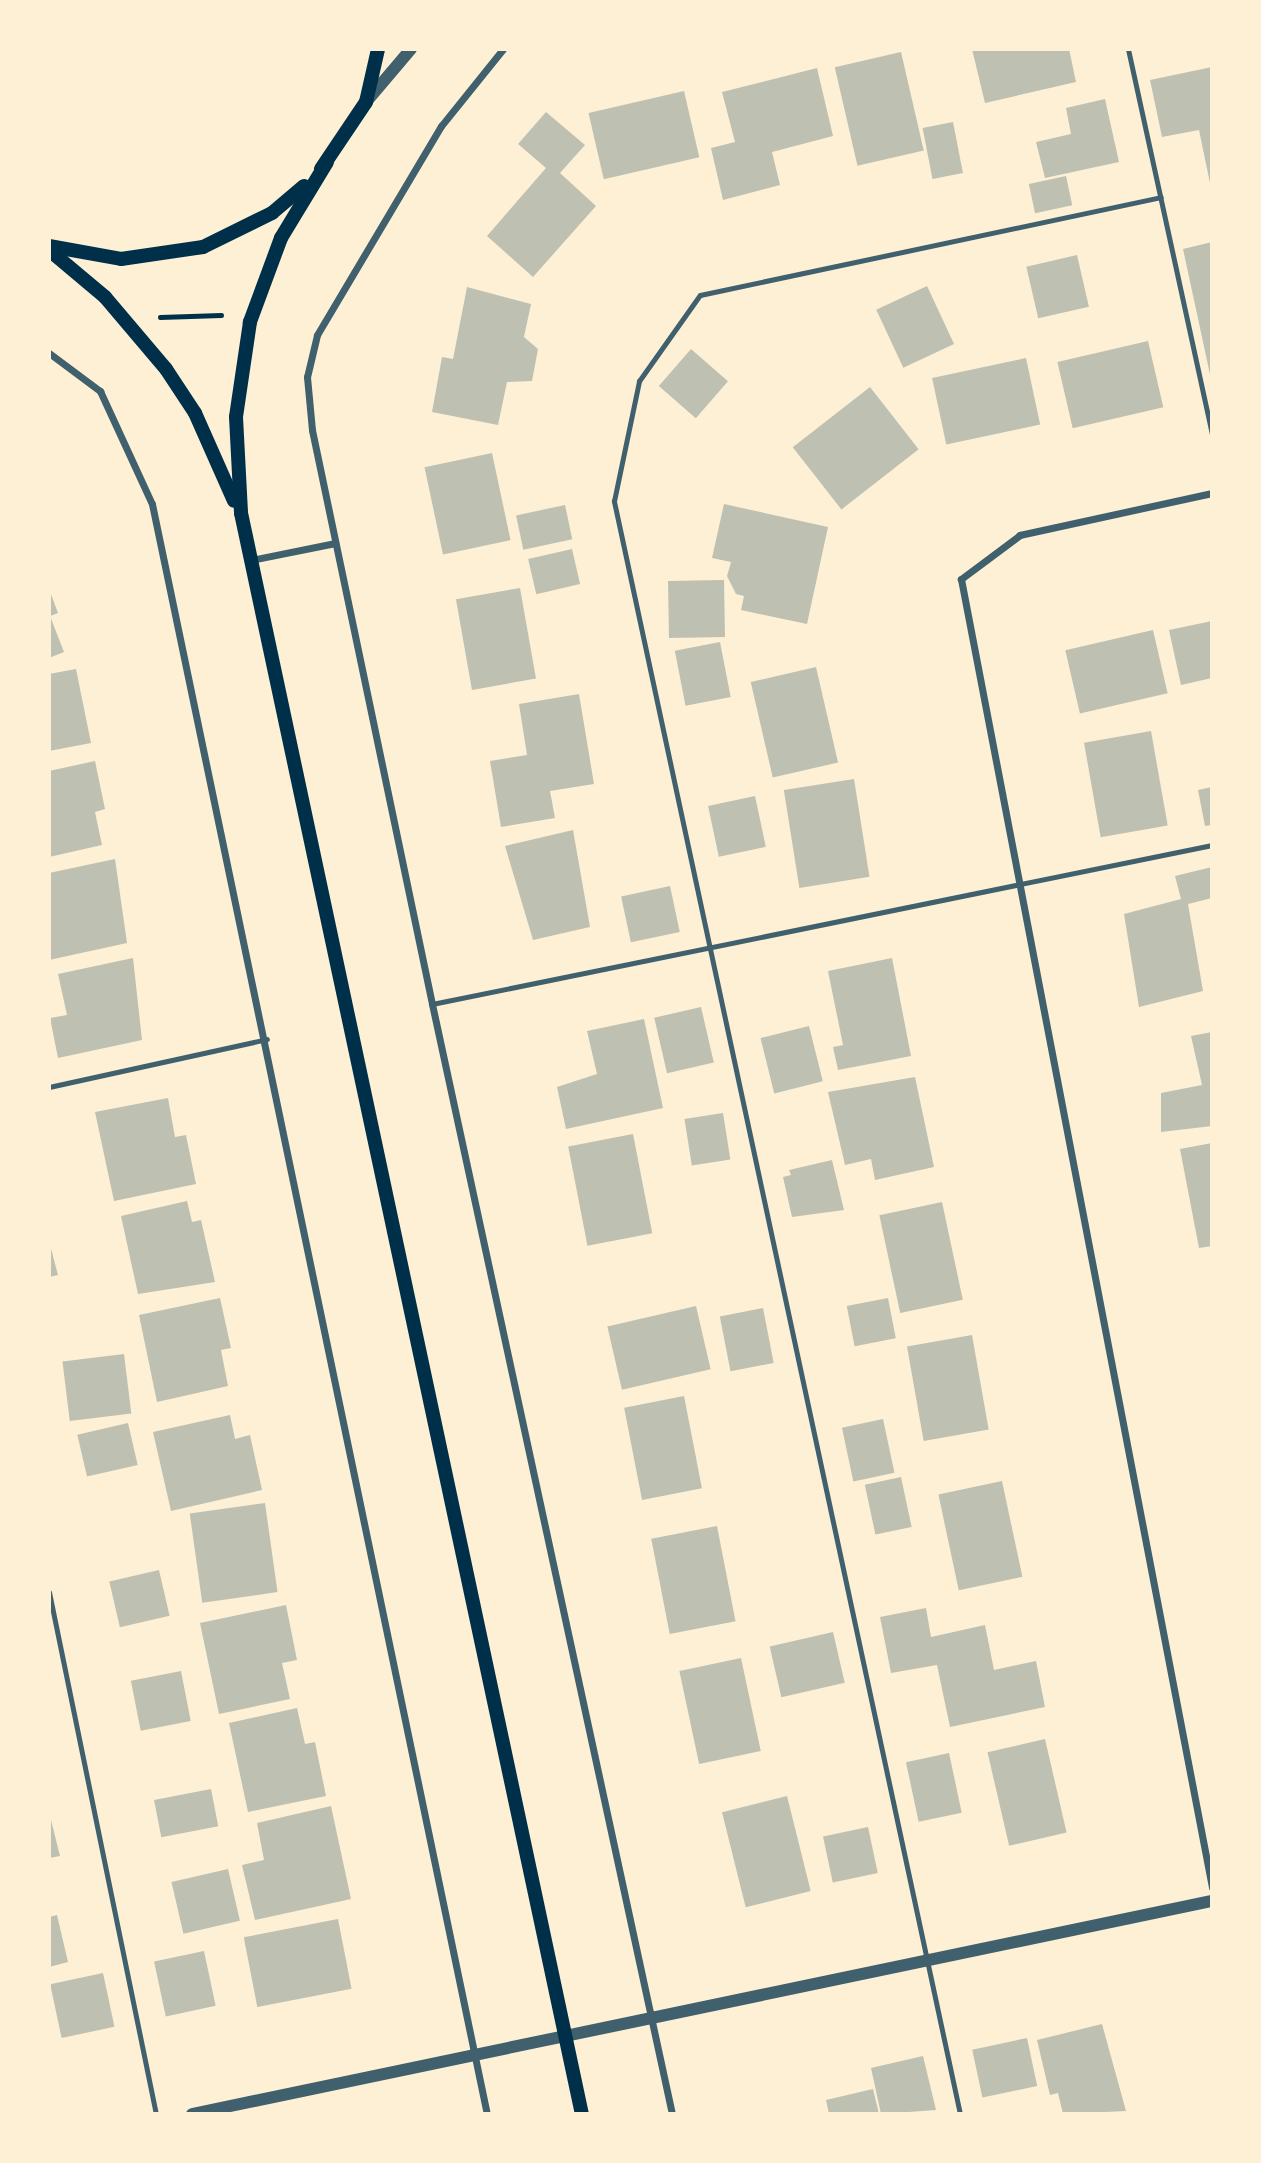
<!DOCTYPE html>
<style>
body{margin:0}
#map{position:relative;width:1261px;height:2163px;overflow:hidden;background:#fdf0d5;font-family:"Noto Sans",sans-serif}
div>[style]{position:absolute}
.building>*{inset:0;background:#bec0b2;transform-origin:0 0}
.path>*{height:4.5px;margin:-2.25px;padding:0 2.25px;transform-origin:2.25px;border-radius:2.25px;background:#003049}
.service>*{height:5px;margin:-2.5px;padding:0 2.5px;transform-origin:2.5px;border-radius:2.5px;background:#3f606c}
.minor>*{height:7px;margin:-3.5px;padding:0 3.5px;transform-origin:3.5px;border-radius:3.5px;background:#3f606c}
.tertiary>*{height:12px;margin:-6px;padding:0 6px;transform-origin:6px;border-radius:6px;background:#3f606c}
.secondary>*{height:14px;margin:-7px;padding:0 7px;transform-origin:7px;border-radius:7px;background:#003049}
span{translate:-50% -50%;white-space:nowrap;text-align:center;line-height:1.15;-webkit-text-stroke:5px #fdf0d5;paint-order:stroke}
.frame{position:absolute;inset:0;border:51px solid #fdf0d5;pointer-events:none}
</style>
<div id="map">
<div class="building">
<i style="clip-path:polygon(972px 49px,1069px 49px,1076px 82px,985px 103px)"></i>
<i style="left:901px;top:52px;width:101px;height:68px;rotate:77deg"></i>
<i style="clip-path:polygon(1212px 67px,1212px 188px,1211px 188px,1199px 130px,1162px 137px,1150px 80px)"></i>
<i style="clip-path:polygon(817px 68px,833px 136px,772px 152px,780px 185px,723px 200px,711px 148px,735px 142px,722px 92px)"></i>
<i style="left:684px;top:91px;width:68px;height:98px;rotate:77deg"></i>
<i style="clip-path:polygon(1105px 99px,1119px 162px,1045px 178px,1036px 142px,1071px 134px,1066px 108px)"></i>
<i style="clip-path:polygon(546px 112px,585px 145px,560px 173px,596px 206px,533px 277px,487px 236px,546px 168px,518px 144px)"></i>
<i style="left:953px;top:122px;width:52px;height:31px;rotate:79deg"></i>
<i style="left:1066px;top:176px;width:30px;height:38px;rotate:78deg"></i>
<i style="clip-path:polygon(1212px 242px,1212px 379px,1211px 379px,1183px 249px)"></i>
<i style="left:1077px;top:255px;width:53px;height:52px;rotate:77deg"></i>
<i style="left:927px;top:286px;width:64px;height:56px;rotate:65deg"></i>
<i style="clip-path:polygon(467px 287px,531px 304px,524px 337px,538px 349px,532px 381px,507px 382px,498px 425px,432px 412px,442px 357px,453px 359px)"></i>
<i style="left:1148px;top:341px;width:68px;height:93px;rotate:77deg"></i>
<i style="left:691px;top:349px;width:49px;height:49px;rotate:41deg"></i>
<i style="left:1026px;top:358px;width:68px;height:96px;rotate:78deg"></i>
<i style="left:870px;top:387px;width:79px;height:98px;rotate:52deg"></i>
<i style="left:492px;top:453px;width:89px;height:69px;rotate:78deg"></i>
<i style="clip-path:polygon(724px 504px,828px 527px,807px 624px,741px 610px,744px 596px,736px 594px,727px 576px,731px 562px,712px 558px)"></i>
<i style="left:565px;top:505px;width:35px;height:50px;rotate:78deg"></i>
<i style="left:572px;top:549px;width:36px;height:45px;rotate:77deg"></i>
<i style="left:724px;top:580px;width:57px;height:56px;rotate:89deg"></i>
<i style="left:520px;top:588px;width:92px;height:65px;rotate:80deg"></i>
<i style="clip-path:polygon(49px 589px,58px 613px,50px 616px,64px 652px,49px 658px)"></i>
<i style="clip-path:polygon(1212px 621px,1212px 678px,1181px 685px,1169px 630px)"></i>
<i style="left:1153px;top:630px;width:65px;height:90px;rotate:77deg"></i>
<i style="left:720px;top:642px;width:56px;height:46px;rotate:79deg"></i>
<i style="left:816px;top:667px;width:98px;height:67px;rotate:77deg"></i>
<i style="clip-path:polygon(76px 669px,91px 743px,49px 751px,49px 674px)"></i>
<i style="clip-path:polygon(579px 694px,594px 784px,550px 791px,555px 818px,501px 827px,490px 761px,527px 755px,519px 704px)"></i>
<i style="left:1151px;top:731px;width:96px;height:68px;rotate:80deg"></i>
<i style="clip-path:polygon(95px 761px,105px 809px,95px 812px,102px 845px,49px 857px,49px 771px)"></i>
<i style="left:854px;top:779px;width:99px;height:71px;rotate:81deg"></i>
<i style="clip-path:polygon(1212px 787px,1212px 825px,1205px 826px,1198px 790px)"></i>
<i style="left:755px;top:796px;width:52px;height:48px;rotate:78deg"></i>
<i style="clip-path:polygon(573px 830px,590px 927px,533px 940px,505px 846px)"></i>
<i style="clip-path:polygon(115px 859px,127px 943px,49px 960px,49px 873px)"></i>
<i style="clip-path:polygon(1212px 867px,1212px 898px,1188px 904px,1203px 991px,1139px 1007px,1124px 914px,1181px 899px,1175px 876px)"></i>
<i style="left:670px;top:886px;width:47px;height:50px;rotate:78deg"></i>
<i style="clip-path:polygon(133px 958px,142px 1040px,58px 1058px,50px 1018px,67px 1015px,58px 974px)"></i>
<i style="clip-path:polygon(892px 958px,911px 1056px,838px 1070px,833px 1047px,843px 1045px,828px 971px)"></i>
<i style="left:701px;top:1007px;width:57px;height:48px;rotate:77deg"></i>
<i style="clip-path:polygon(644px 1019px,663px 1108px,566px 1129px,557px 1087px,597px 1074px,587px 1031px)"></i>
<i style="left:809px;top:1026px;width:57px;height:50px;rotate:76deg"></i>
<i style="clip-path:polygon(1212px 1032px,1212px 1126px,1161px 1132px,1161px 1093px,1202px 1085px,1191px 1036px)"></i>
<i style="clip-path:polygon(915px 1077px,934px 1167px,875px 1180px,871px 1159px,845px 1165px,828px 1092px)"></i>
<i style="clip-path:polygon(168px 1098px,175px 1137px,186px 1135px,196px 1184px,114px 1201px,95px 1112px)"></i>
<i style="left:723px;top:1113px;width:47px;height:39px;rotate:81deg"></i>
<i style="left:633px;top:1134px;width:101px;height:66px;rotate:79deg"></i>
<i style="clip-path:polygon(1212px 1143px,1212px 1246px,1199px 1248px,1180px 1149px)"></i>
<i style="clip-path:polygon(832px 1160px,844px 1210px,792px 1217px,783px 1177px,791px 1175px,789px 1170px)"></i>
<i style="clip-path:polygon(187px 1201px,192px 1222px,201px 1220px,215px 1282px,138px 1294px,121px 1216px)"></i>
<i style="left:942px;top:1202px;width:100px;height:64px;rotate:78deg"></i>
<i style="clip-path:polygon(49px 1241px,58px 1275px,49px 1277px)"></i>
<i style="clip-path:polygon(220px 1298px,231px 1348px,221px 1350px,228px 1386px,157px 1402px,139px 1315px)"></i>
<i style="left:888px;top:1298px;width:41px;height:42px;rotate:79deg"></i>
<i style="left:696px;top:1306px;width:65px;height:91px;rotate:77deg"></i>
<i style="left:763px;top:1308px;width:56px;height:44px;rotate:79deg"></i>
<i style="left:972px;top:1335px;width:96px;height:66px;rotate:80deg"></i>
<i style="left:124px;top:1354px;width:60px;height:62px;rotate:83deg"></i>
<i style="left:684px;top:1396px;width:94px;height:61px;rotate:79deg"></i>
<i style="clip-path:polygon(230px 1415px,235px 1439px,250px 1435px,262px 1490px,171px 1511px,153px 1432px)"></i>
<i style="left:883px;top:1419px;width:55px;height:42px;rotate:78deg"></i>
<i style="left:128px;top:1423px;width:43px;height:52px;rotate:77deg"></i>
<i style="left:901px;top:1477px;width:51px;height:37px;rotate:78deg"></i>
<i style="left:1002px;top:1481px;width:98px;height:65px;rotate:78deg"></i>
<i style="left:265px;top:1503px;width:90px;height:76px;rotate:82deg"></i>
<i style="left:717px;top:1526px;width:97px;height:67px;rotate:79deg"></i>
<i style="left:159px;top:1570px;width:47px;height:51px;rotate:77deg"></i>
<i style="clip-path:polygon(286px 1605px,297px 1660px,282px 1663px,290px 1699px,219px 1714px,200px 1623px)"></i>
<i style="clip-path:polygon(926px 1608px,931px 1637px,985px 1625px,994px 1670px,1036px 1661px,1045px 1707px,950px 1727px,937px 1665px,891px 1673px,880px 1617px)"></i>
<i style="left:833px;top:1632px;width:52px;height:65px;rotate:77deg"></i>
<i style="left:741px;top:1658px;width:95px;height:63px;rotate:78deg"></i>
<i style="left:181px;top:1671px;width:51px;height:51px;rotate:79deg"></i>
<i style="clip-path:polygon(297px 1708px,305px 1744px,315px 1742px,326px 1796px,248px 1812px,229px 1723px)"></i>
<i style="left:1045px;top:1739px;width:96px;height:59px;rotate:77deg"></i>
<i style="left:949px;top:1753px;width:61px;height:44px;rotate:78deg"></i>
<i style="left:211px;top:1789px;width:38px;height:58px;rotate:79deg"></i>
<i style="left:787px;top:1796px;width:98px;height:67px;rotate:76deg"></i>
<i style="clip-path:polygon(331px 1806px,351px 1899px,255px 1920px,242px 1865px,264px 1860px,257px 1823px)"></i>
<i style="clip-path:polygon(49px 1812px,60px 1856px,49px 1858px)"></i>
<i style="left:868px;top:1827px;width:47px;height:46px;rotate:78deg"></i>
<i style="left:228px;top:1869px;width:53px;height:58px;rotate:77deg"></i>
<i style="clip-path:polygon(57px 1915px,68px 1962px,49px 1967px,49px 1917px)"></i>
<i style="left:338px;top:1919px;width:71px;height:96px;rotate:79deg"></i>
<i style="left:204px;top:1951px;width:56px;height:51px;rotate:78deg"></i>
<i style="left:103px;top:1973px;width:55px;height:54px;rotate:78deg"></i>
<i style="clip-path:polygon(1102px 2024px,1126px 2111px,1063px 2114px,1058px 2093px,1050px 2095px,1037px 2040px)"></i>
<i style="left:1027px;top:2038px;width:49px;height:56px;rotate:78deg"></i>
<i style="clip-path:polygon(923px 2056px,936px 2110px,881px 2114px,871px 2068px)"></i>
<i style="clip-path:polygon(873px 2089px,879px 2114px,829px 2114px,826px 2100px)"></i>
</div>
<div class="path">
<i style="left:160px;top:317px;width:61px;rotate:-1.9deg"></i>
</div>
<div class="service">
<i style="left:1128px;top:49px;width:393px;rotate:77.7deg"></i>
<i style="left:432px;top:1004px;width:796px;rotate:-11.52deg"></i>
<i style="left:49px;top:1087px;width:223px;rotate:-12.4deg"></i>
<i style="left:49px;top:1592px;width:533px;rotate:78.42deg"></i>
<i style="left:960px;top:2114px;width:1650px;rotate:-102.11deg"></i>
<i style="left:614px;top:501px;width:123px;rotate:-78.2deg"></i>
<i style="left:639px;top:381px;width:105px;rotate:-54.7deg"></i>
<i style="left:700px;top:295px;width:471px;rotate:-12deg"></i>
</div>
<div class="minor">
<i style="left:503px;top:49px;width:99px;rotate:128.8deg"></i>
<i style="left:441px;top:126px;width:243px;rotate:120.7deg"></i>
<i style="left:317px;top:335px;width:43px;rotate:103.4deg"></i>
<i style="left:307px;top:377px;width:53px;rotate:84.6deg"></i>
<i style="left:312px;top:430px;width:586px;rotate:78.19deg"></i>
<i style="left:432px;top:1004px;width:1136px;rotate:77.8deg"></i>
<i style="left:49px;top:353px;width:64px;rotate:36.7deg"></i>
<i style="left:100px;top:391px;width:124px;rotate:65.3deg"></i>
<i style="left:152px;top:504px;width:1644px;rotate:78.25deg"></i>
<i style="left:1212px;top:493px;width:197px;rotate:167.7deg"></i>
<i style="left:1020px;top:535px;width:74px;rotate:143.3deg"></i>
<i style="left:961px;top:579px;width:1332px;rotate:79.14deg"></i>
<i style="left:251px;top:560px;width:86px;rotate:-11.4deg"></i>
</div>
<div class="tertiary">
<i style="left:366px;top:102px;width:70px;rotate:-49.7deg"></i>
<i style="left:192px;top:2114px;width:1042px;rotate:-11.8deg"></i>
</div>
<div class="secondary">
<i style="left:327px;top:162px;width:89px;rotate:121.2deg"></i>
<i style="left:281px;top:238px;width:90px;rotate:110.3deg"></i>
<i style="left:250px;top:322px;width:96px;rotate:98.4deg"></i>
<i style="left:236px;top:417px;width:96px;rotate:87deg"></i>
<i style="left:241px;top:513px;width:1637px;rotate:77.98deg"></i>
<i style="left:321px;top:169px;width:81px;rotate:-56.1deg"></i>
<i style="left:366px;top:102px;width:54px;rotate:-77.2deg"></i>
<i style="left:49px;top:246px;width:73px;rotate:10.2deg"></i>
<i style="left:121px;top:259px;width:83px;rotate:-8.3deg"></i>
<i style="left:203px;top:247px;width:77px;rotate:-26.2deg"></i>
<i style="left:272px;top:213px;width:42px;rotate:-40.2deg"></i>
<i style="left:49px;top:250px;width:73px;rotate:40deg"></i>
<i style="left:105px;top:297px;width:94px;rotate:49.7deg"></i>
<i style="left:166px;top:369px;width:53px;rotate:56.6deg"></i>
<i style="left:195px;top:413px;width:96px;rotate:66.1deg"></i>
</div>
<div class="frame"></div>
</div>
